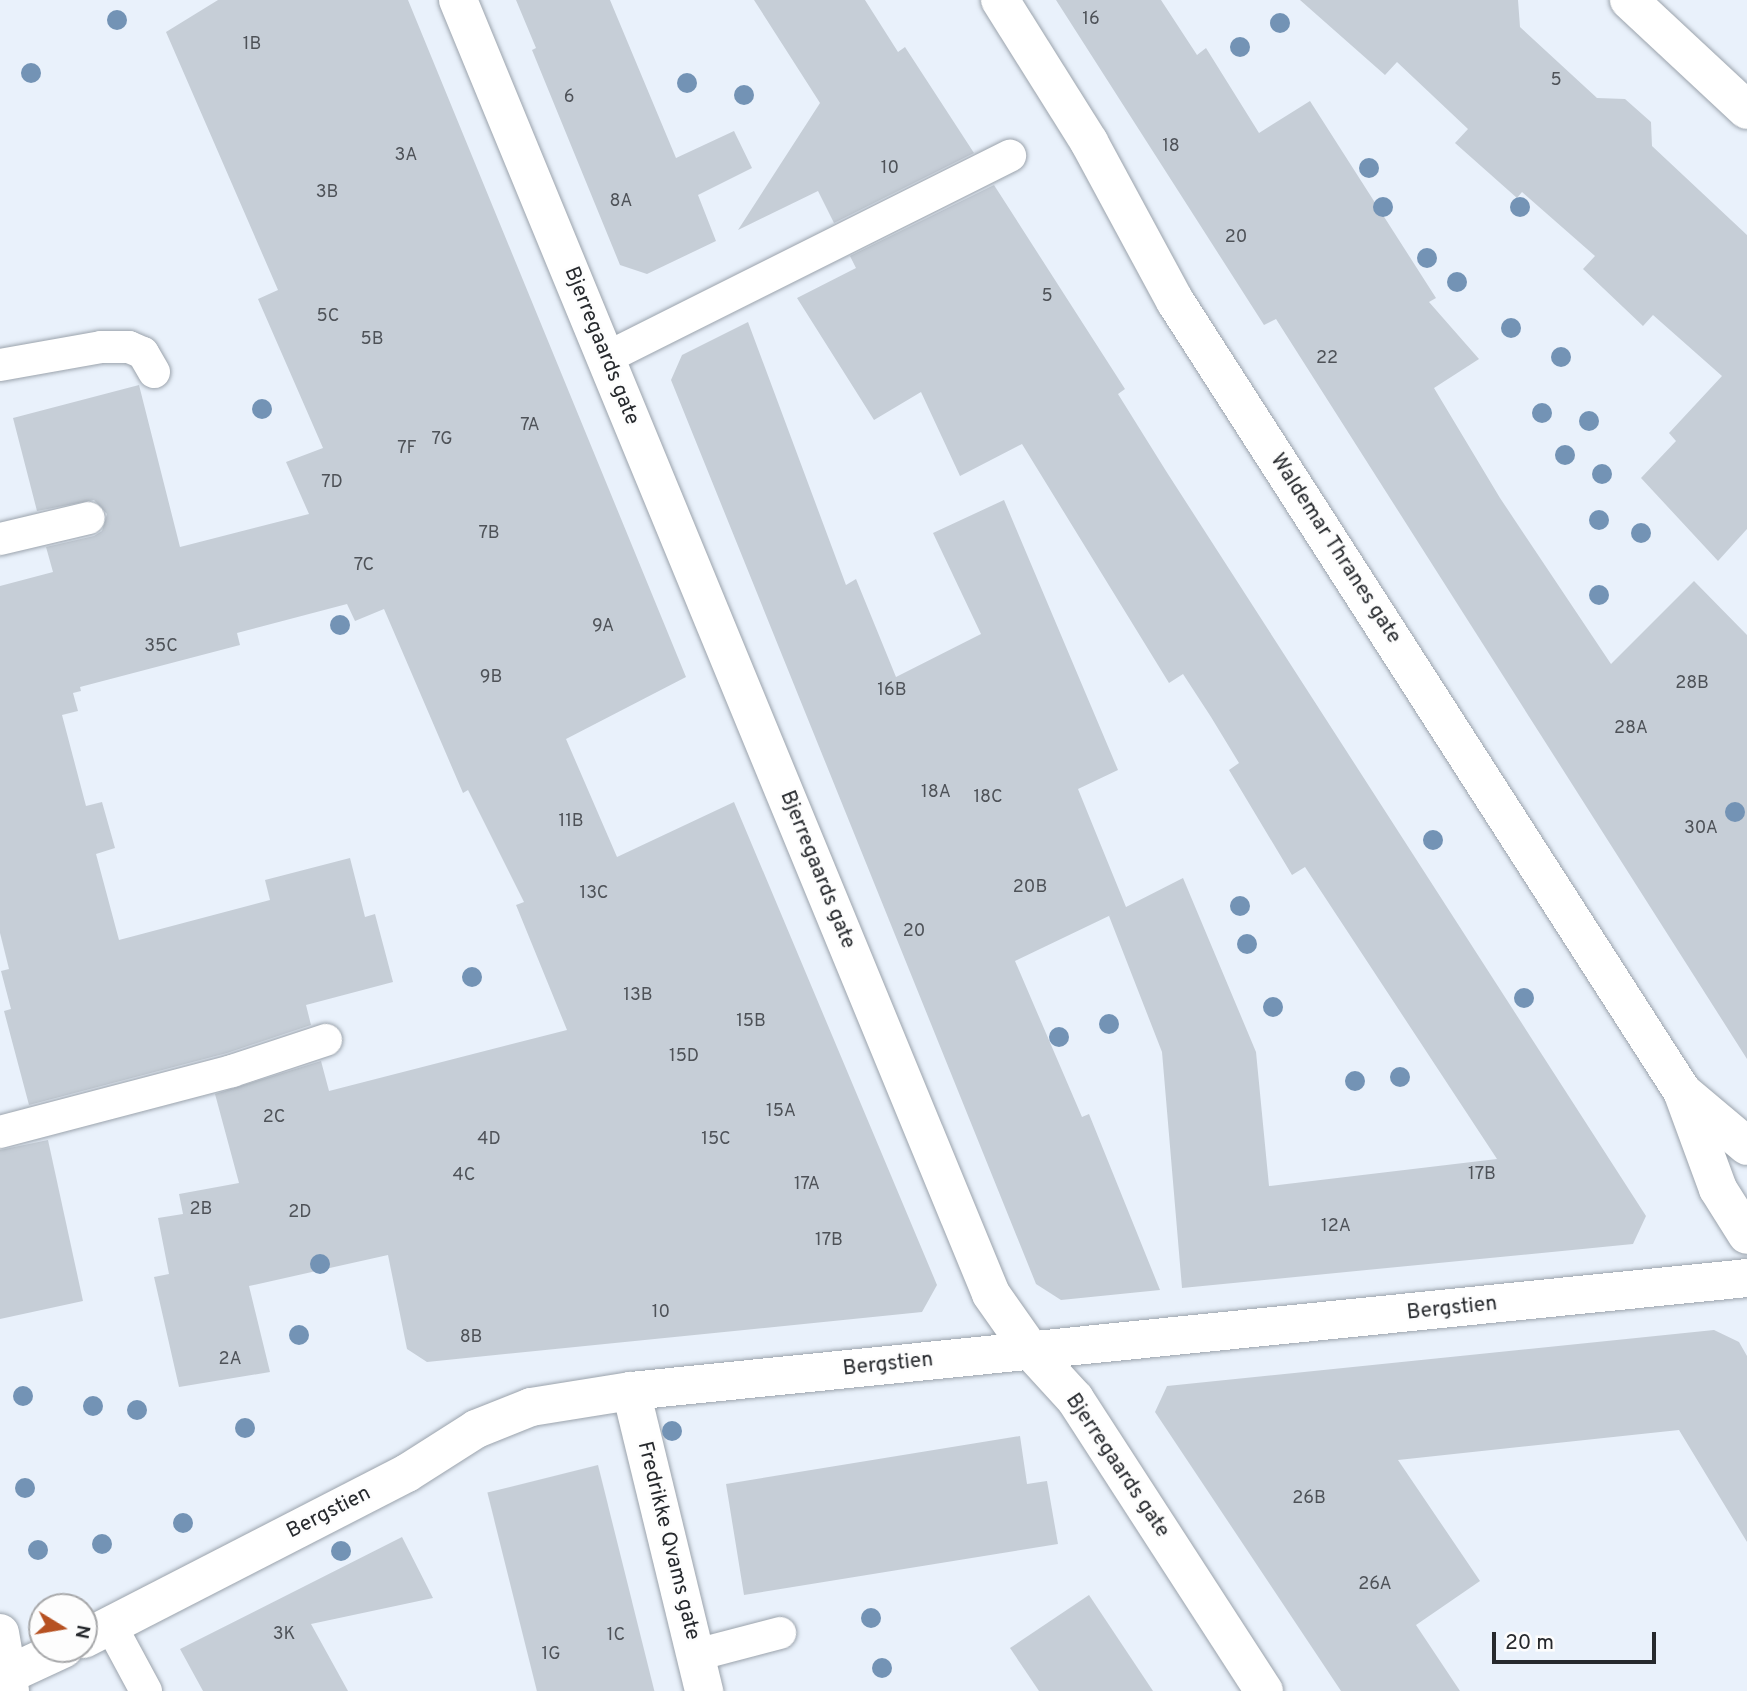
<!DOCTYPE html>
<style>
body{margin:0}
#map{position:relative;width:1747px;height:1691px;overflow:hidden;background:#e9f1fb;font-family:Overpass,sans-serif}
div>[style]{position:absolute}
.building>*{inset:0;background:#c6ced7;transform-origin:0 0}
.roads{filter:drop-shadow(0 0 2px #9ba3ac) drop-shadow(0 0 2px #9ba3ac)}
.service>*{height:32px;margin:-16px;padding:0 16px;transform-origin:16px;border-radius:16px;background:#fff}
.minor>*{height:38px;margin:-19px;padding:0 19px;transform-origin:19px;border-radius:19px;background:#fff}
.tertiary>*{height:38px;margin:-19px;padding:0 19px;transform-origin:19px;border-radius:19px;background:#fff}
.trees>*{width:20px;height:20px;margin:-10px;border-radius:50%;background:#7393b5}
span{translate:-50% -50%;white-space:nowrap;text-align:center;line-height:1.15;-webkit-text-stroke:5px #fdfdfd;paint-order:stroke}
.number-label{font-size:18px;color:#4e5258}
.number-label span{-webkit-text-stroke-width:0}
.street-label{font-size:21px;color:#26292d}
.north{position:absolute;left:28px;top:1593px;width:70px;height:70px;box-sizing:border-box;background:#fdfdfd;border:2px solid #a7a8aa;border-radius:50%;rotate:101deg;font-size:19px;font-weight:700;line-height:28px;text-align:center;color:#26292d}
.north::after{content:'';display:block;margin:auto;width:24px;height:32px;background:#b65121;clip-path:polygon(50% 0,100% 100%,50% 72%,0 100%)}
.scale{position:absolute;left:1492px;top:1632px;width:164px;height:32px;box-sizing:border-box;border:4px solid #26292d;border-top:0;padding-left:9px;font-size:21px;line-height:24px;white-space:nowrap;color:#26292d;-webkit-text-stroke:5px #fdfdfd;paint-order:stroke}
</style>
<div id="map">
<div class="building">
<i style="clip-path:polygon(218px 0,408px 0,686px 677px,566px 739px,617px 857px,734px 802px,937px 1285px,922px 1312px,427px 1362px,407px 1349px,388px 1255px,249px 1286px,270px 1372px,179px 1387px,154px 1277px,169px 1274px,158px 1218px,183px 1214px,179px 1194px,239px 1183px,215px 1094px,321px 1061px,329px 1091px,567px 1030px,516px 905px,524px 902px,468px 790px,463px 793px,384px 609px,355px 621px,347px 604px,237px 633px,240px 645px,80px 687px,81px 691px,73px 693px,78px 711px,62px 715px,86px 806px,102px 802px,115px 848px,96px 854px,119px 940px,270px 900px,265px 880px,350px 858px,365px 917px,375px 914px,393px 982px,306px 1005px,311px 1025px,227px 1053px,29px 1105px,4px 1011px,11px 1009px,1px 971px,9px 969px,0 933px,0 586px,53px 572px,46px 547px,94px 536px,102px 531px,107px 514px,94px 500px,37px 511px,13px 418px,139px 385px,180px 547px,309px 514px,286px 462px,323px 448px,258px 299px,278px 290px,166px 32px)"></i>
<i style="clip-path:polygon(516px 0,610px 0,676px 158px,734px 131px,752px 168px,698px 195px,716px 241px,647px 274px,620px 265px,532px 50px,536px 48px)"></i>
<i style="clip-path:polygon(754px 0,865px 0,898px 52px,905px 47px,974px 153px,834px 223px,818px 191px,738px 230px,820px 103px)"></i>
<i style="clip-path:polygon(1056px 0,1161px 0,1197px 55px,1206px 48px,1259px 133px,1310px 101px,1436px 298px,1429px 302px,1479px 359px,1434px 388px,1500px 498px,1611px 664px,1694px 581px,1747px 635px,1747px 1059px,1276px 319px,1264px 325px)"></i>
<i style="clip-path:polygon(1300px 0,1518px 0,1520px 27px,1597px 98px,1625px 99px,1651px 122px,1652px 146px,1747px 235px,1747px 529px,1718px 561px,1641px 478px,1676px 441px,1669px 433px,1722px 376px,1653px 315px,1643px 326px,1583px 269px,1595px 256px,1522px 192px,1517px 198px,1455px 143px,1468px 129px,1397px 62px,1385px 75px)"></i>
<i style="clip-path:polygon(994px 185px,1125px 389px,1118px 394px,1166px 471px,1646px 1216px,1633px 1244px,1182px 1288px,1162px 1052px,1109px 916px,1113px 914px,1015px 961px,1082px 1117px,1089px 1114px,1160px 1290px,1061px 1300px,1036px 1284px,671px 380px,682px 355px,748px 322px,846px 585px,856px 579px,896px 677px,981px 634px,933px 533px,1004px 500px,1118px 770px,1078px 789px,1126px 907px,1183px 878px,1256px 1052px,1269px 1186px,1497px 1159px,1305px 867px,1292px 875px,1229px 770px,1239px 763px,1211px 717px,1183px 674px,1169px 683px,1022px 444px,960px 476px,921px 392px,874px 420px,797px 298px,856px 268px,850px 256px)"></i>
<i style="clip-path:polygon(48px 1140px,83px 1301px,0 1319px,0 1150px)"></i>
<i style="clip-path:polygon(1714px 1330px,1739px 1342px,1747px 1356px,1747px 1542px,1679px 1430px,1398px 1460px,1480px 1581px,1416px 1625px,1460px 1691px,1341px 1691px,1155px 1412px,1167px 1386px)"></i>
<i style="clip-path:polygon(1020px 1436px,1027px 1484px,1047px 1481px,1058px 1544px,744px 1595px,726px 1484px)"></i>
<i style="left:598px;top:1465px;width:233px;height:114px;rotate:76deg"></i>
<i style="clip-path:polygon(402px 1537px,433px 1598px,311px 1624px,348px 1691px,203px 1691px,180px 1649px)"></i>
<i style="clip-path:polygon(1089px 1595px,1153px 1691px,1039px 1691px,1010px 1648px)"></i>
</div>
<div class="roads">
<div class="service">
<i style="left:606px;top:358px;width:452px;rotate:-26.6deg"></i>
<i style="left:0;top:365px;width:103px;rotate:-10.1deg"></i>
<i style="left:101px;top:347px;width:28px"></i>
<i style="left:129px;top:347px;width:15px;rotate:23deg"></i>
<i style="left:143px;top:353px;width:22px;rotate:60deg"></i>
<i style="left:0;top:539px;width:91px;rotate:-13.3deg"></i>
<i style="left:0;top:1132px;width:240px;rotate:-14.7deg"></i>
<i style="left:232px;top:1071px;width:99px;rotate:-18.3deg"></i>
<i style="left:111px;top:1626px;width:74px;rotate:61.7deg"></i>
<i style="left:696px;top:1655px;width:87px;rotate:-14.7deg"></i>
</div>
<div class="minor">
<i style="left:458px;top:0;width:1399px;rotate:67.61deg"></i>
<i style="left:991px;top:1294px;width:70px;rotate:54.9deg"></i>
<i style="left:1031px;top:1351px;width:65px;rotate:47.5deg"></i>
<i style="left:1075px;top:1399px;width:348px;rotate:57.1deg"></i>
<i style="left:1629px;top:0;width:161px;rotate:43deg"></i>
<i style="left:631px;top:1391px;width:309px;rotate:76.3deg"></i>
<i style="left:0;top:1633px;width:59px;rotate:80.2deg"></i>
<i style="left:84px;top:1639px;width:363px;rotate:-27.2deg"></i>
<i style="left:407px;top:1473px;width:82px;rotate:-32.5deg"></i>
<i style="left:476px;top:1429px;width:59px;rotate:-21.8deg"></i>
<i style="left:531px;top:1407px;width:101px;rotate:-9.1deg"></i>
<i style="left:631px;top:1391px;width:1122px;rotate:-5.78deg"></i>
<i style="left:9px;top:1674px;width:60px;rotate:-24.8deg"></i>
</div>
<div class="tertiary">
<i style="left:1000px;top:0;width:168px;rotate:57.9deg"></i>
<i style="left:1089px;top:142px;width:181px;rotate:61.6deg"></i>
<i style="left:1175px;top:301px;width:939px;rotate:57.31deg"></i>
<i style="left:1682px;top:1091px;width:104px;rotate:69.8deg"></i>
<i style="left:1718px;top:1189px;width:54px;rotate:57.8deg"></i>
<i style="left:1684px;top:1093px;width:82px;rotate:40.1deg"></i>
</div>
</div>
<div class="trees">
<i style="left:117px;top:20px"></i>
<i style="left:1280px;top:23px"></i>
<i style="left:1240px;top:47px"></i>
<i style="left:31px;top:73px"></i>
<i style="left:687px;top:83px"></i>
<i style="left:744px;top:95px"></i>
<i style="left:1369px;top:168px"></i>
<i style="left:1383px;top:207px"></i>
<i style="left:1520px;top:207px"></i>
<i style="left:1427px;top:258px"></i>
<i style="left:1457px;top:282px"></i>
<i style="left:1511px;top:328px"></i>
<i style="left:1561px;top:357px"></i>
<i style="left:262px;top:409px"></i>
<i style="left:1542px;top:413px"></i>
<i style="left:1589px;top:421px"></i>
<i style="left:1565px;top:455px"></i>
<i style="left:1602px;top:474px"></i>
<i style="left:1599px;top:520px"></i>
<i style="left:1641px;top:533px"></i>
<i style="left:1599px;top:595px"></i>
<i style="left:340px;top:625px"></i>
<i style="left:1735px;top:812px"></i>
<i style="left:1433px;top:840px"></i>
<i style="left:1240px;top:906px"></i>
<i style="left:1247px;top:944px"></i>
<i style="left:472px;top:977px"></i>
<i style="left:1524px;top:998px"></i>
<i style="left:1273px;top:1007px"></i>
<i style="left:1109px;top:1024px"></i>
<i style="left:1059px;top:1037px"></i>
<i style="left:1400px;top:1077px"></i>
<i style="left:1355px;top:1081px"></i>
<i style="left:320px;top:1264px"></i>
<i style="left:299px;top:1335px"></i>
<i style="left:23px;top:1396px"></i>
<i style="left:93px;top:1406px"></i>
<i style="left:137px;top:1410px"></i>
<i style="left:245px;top:1428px"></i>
<i style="left:672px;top:1431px"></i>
<i style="left:25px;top:1488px"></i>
<i style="left:183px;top:1523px"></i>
<i style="left:102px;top:1544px"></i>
<i style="left:38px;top:1550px"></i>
<i style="left:341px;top:1551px"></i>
<i style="left:871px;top:1618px"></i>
<i style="left:882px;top:1668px"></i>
</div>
<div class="number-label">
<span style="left:1091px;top:20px">16</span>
<span style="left:252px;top:45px">1B</span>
<span style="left:1556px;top:81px">5</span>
<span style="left:569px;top:98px">6</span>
<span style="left:1171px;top:147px">18</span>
<span style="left:406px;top:156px">3A</span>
<span style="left:890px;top:169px">10</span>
<span style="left:327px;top:193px">3B</span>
<span style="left:621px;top:202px">8A</span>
<span style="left:1236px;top:238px">20</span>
<span style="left:1047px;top:297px">5</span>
<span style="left:328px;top:317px">5C</span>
<span style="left:372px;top:340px">5B</span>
<span style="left:1327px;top:359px">22</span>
<span style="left:530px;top:426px">7A</span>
<span style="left:442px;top:440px">7G</span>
<span style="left:407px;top:449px">7F</span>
<span style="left:332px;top:483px">7D</span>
<span style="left:489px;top:534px">7B</span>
<span style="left:364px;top:566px">7C</span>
<span style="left:603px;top:627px">9A</span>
<span style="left:161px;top:647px">35C</span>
<span style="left:491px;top:678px">9B</span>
<span style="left:1692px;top:684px">28B</span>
<span style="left:892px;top:691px">16B</span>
<span style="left:1631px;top:729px">28A</span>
<span style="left:936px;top:793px">18A</span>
<span style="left:988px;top:798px">18C</span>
<span style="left:571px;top:822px">11B</span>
<span style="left:1701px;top:829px">30A</span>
<span style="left:1030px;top:888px">20B</span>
<span style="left:594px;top:894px">13C</span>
<span style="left:914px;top:932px">20</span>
<span style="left:638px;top:996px">13B</span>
<span style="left:751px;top:1022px">15B</span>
<span style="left:684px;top:1057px">15D</span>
<span style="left:781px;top:1112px">15A</span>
<span style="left:274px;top:1118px">2C</span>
<span style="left:489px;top:1140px">4D</span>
<span style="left:716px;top:1140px">15C</span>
<span style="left:1482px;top:1175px">17B</span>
<span style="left:464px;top:1176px">4C</span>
<span style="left:807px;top:1185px">17A</span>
<span style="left:201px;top:1210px">2B</span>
<span style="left:300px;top:1213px">2D</span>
<span style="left:1336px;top:1227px">12A</span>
<span style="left:829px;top:1241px">17B</span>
<span style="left:661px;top:1313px">10</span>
<span style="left:471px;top:1338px">8B</span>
<span style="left:230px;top:1360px">2A</span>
<span style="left:1309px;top:1499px">26B</span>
<span style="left:1375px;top:1585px">26A</span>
<span style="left:284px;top:1635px">3K</span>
<span style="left:616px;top:1636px">1C</span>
<span style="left:551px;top:1655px">1G</span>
</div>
<div class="street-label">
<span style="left:601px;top:346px;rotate:68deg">Bjerregaards gate</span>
<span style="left:1335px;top:549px;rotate:57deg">Waldemar Thranes gate</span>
<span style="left:817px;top:870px;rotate:68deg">Bjerregaards gate</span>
<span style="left:1452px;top:1309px;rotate:-6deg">Bergstien</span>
<span style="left:888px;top:1365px;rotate:-6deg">Bergstien</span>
<span style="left:1117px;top:1466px;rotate:56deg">Bjerregaards gate</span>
<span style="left:329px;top:1513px;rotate:-27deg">Bergstien</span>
<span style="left:668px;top:1541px;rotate:76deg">Fredrikke Qvams gate</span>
</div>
<div class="north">N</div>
<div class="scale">20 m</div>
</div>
